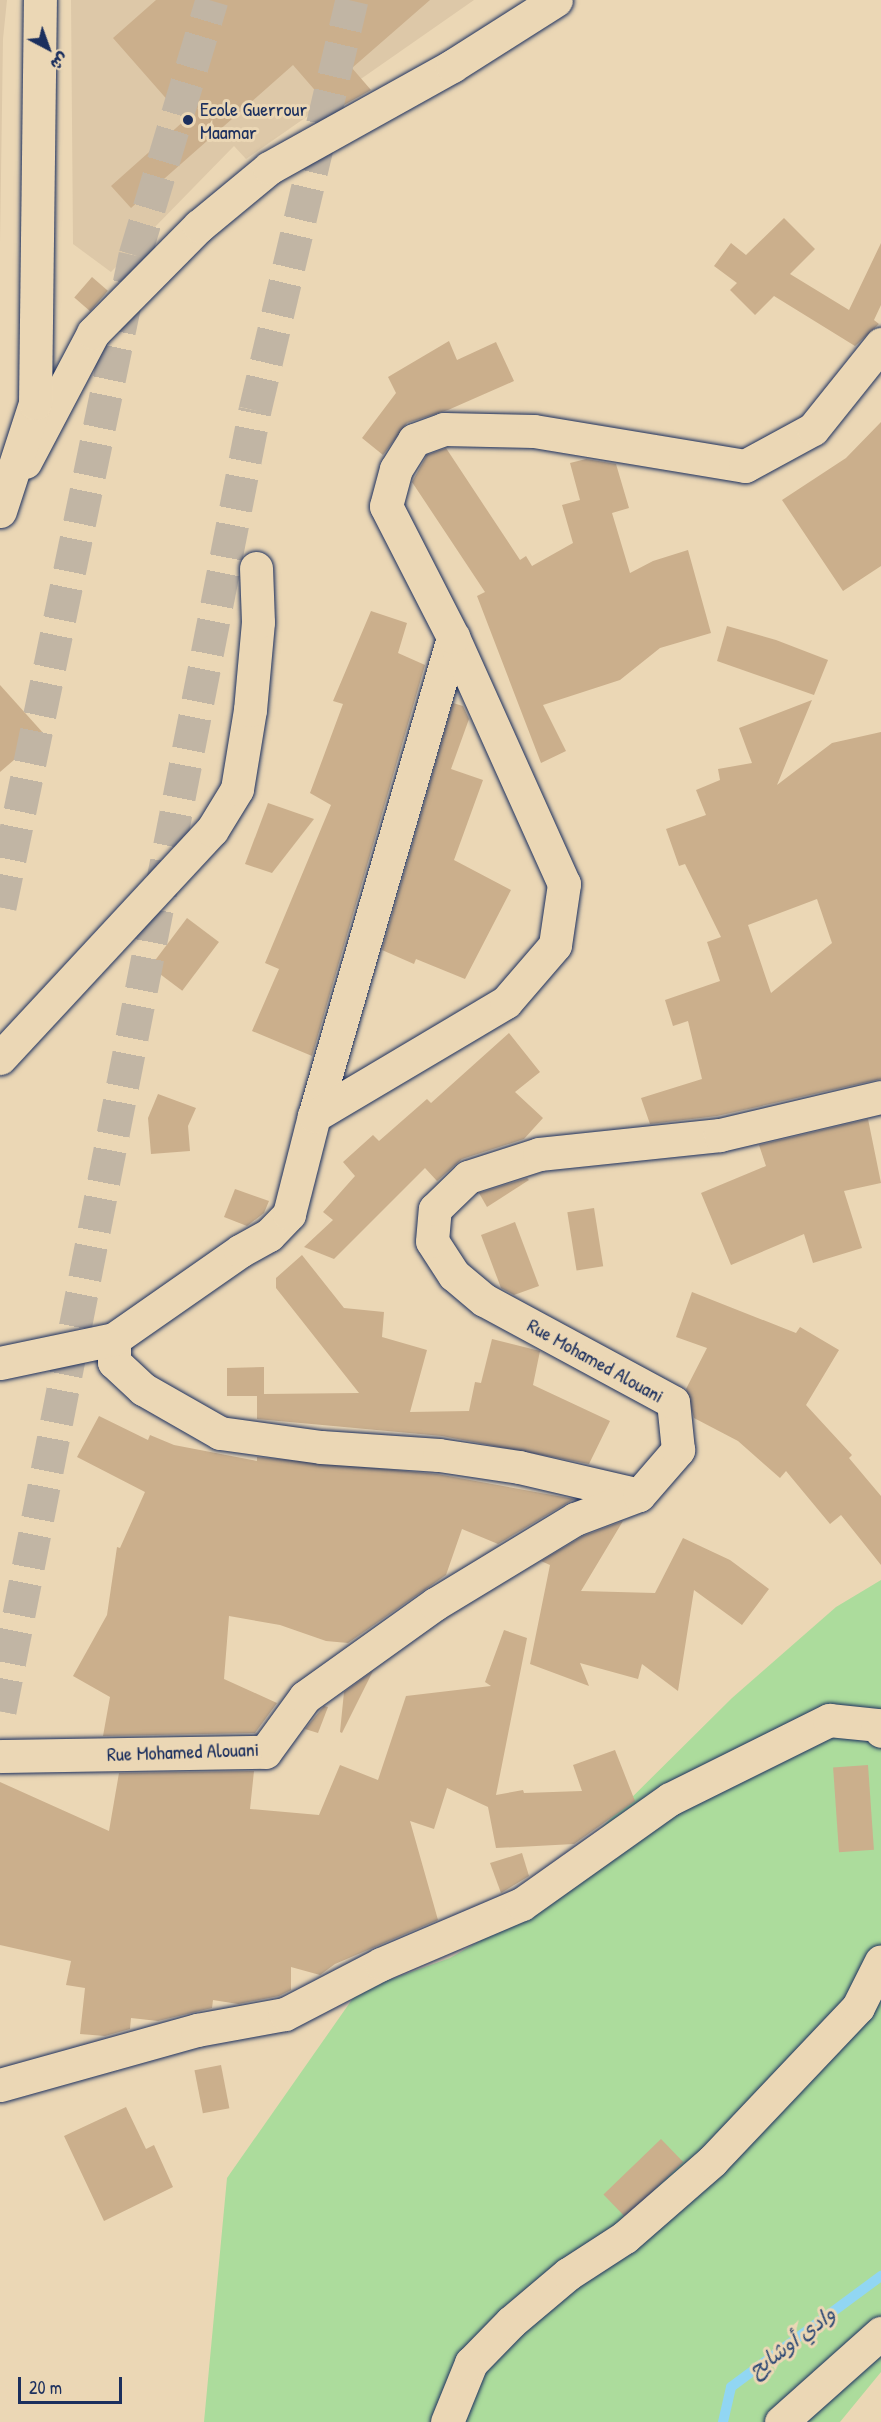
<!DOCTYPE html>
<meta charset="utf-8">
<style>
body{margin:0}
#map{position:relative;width:881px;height:2422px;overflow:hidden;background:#ebd7b5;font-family:"Patrick Hand","Playpen Sans Arabic",sans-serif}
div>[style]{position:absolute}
.built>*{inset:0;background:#ddc8a8}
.green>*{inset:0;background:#acdc9c}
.stream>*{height:10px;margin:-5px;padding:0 5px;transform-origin:5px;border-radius:5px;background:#91d6f3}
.building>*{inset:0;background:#cbaf8c;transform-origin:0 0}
.motorway-tunnel>*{height:33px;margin-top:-16.5px;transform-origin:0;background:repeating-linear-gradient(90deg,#c1b5a4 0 33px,transparent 0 49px)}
.roads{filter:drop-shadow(0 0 2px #1b2f5e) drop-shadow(0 0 2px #1b2f5e)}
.minor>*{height:33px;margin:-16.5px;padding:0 16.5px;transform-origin:16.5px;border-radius:16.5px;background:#ebd7b5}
.tertiary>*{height:33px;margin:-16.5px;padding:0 16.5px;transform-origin:16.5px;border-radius:16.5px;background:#ebd7b5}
.dots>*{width:16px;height:16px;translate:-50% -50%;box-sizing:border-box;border:3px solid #ebd7b5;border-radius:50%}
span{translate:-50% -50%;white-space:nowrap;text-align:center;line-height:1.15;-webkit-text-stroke:6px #ebd7b5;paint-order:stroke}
.poi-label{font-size:20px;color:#1b2f5e}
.left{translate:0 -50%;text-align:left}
.street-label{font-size:20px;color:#1b2f5e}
.water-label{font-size:21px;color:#2d4874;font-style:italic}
.north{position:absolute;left:18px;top:18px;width:60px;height:60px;-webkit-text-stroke:4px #ebd7b5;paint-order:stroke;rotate:139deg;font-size:16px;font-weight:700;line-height:24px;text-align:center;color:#1b2f5e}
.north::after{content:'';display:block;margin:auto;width:21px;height:27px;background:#1b2f5e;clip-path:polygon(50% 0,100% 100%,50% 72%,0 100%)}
.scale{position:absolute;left:18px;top:2377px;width:104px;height:27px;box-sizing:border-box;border:3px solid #1b2f5e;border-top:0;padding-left:8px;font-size:18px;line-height:21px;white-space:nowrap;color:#1b2f5e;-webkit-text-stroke:4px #ebd7b5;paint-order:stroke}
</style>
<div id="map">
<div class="built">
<i style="clip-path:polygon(0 0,7px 0,3px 39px,0 243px)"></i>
<i style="clip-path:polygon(71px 0,474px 0,246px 159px,234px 146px,111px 272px,73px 244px)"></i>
</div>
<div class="green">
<i style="clip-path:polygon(881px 1580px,881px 2372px,840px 2422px,204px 2422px,227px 2178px,358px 1991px,450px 1958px,520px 1918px,605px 1824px,732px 1698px,836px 1607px)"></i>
</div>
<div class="stream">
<i style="left:723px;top:2422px;width:36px;rotate:-77deg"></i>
<i style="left:731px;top:2387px;width:187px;rotate:-36.5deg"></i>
</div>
<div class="building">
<i style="clip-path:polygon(156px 0,430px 0,352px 68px,371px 90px,333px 111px,293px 65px,131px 208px,111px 186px,185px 120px,113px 38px)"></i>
<i style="clip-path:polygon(784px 218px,815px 249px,790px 274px,849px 310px,881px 243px,881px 305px,874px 320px,879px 324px,855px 346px,774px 296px,755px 315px,730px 290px,737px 283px,714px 266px,731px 243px,746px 255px)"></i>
<i style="left:92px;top:277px;width:21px;height:27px;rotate:41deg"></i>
<i style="clip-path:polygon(449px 341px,457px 360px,496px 342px,514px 381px,448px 410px,407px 423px,383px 455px,362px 438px,396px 393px,388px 377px)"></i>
<i style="clip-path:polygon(881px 422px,881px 566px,843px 591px,782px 500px,846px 458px)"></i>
<i style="clip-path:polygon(446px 448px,520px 560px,526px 556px,532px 566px,573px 543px,562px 505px,580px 500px,570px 463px,586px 459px,616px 464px,629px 508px,612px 513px,630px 573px,653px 561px,688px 550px,711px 633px,660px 648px,620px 680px,543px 705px,566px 751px,541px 763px,477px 596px,485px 592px,412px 482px,427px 455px)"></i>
<i style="clip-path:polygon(371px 611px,407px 623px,398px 653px,425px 665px,312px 1056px,252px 1031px,279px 969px,265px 963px,331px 805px,310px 793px,343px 704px,333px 701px)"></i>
<i style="clip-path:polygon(727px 626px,776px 640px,828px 660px,814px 695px,717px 661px)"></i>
<i style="clip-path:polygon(0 685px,44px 734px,0 772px)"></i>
<i style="clip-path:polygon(evenodd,812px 700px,777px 785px,832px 743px,881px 732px,881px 1079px,717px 1116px,650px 1124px,641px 1098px,702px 1079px,688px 1021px,673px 1026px,665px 1000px,720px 981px,707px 942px,721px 937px,685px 864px,679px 866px,666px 829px,706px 815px,696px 790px,720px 780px,718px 769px,752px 763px,739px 728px,812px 700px,817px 899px,832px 943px,771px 993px,748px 925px,817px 899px)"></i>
<i style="clip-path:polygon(453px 703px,463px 706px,469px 719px,451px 769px,483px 780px,454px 860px,511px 890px,465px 979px,416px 959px,414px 964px,382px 950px)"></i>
<i style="clip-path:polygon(268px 803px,314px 819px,272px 873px,245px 864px)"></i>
<i style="left:187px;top:918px;width:40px;height:61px;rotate:37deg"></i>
<i style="clip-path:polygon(509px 1033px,540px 1072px,515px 1092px,543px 1118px,524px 1139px,462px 1159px,437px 1181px,425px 1168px,334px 1259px,304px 1247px,333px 1220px,323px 1212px,355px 1176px,343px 1162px,373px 1135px,379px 1141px,427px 1099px,431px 1103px)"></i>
<i style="clip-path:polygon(158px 1094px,196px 1108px,188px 1126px,190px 1151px,151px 1154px,148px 1118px)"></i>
<i style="clip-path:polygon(868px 1119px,881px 1183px,844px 1191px,862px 1248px,813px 1263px,804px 1234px,731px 1265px,701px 1193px,766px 1166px,759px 1145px)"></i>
<i style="clip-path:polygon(527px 1178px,529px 1180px,487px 1207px,479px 1193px)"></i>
<i style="clip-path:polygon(235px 1189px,269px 1201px,264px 1213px,247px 1226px,224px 1217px)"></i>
<i style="left:594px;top:1208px;width:59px;height:27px;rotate:81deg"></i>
<i style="clip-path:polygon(515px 1222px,539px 1286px,514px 1295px,501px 1288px,481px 1235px)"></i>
<i style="clip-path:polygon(302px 1255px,344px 1308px,384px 1312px,382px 1337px,427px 1350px,410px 1412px,469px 1411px,475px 1382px,481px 1383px,492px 1339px,540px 1351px,533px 1385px,610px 1421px,589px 1464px,442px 1436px,257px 1419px,257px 1396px,227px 1396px,227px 1368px,264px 1367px,264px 1394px,359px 1393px,276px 1288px,276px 1278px)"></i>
<i style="clip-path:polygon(692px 1292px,796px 1333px,800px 1327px,839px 1350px,806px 1405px,852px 1455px,849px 1458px,881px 1496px,881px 1565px,841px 1515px,830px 1524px,786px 1471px,780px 1478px,738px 1441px,694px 1418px,686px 1389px,707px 1348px,676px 1337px)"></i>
<i style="clip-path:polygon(99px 1416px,148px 1440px,150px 1435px,174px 1445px,257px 1461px,257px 1457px,437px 1474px,574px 1499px,498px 1544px,462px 1529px,446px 1575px,348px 1643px,326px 1641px,280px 1625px,229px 1616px,224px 1679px,277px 1703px,255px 1733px,103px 1736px,110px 1697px,73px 1676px,107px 1615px,117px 1547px,120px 1548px,145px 1492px,77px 1457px)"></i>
<i style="clip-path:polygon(623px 1521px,581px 1591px,655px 1593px,683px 1538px,730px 1560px,769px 1589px,742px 1625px,694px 1590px,678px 1691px,642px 1664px,638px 1679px,580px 1663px,589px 1686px,530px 1664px,550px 1565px,541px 1561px,583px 1536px)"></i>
<i style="clip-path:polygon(504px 1630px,527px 1638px,496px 1795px,523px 1790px,524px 1793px,582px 1791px,573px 1765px,615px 1750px,635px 1801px,574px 1844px,496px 1848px,488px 1807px,447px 1788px,434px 1829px,410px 1821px,438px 1920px,335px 1964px,320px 1975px,291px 1967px,291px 1990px,279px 1996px,238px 2004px,213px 2000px,212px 2008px,158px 2021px,131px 2018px,130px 2029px,105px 2036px,80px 2034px,85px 1988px,66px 1985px,71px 1961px,0 1945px,0 1782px,109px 1831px,119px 1773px,254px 1771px,250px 1809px,319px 1815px,340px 1765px,378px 1780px,406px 1696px,491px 1686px,485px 1682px)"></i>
<i style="clip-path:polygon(373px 1671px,342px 1733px,340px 1732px,344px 1692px)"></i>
<i style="clip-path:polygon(324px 1706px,328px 1707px,318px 1733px,305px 1729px)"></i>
<i style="left:868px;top:1765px;width:85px;height:35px;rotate:86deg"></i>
<i style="clip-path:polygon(522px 1853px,529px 1876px,501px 1893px,490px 1863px)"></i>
<i style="left:221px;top:2065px;width:44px;height:27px;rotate:79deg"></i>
<i style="clip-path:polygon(126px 2107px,146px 2149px,154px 2145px,173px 2187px,104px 2221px,64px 2136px)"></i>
<i style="left:661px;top:2139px;width:32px;height:80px;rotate:46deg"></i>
</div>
<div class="motorway-tunnel">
<i style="left:0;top:907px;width:666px;rotate:-78.3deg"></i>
<i style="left:135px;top:255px;width:266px;rotate:-73.2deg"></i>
<i style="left:0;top:1711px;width:1326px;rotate:-78.91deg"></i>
<i style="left:255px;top:410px;width:421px;rotate:-76.7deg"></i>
</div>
<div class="roads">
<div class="minor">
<i style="left:25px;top:462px;width:146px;rotate:-62.2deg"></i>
<i style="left:93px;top:333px;width:151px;rotate:-45.3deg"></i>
<i style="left:199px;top:226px;width:91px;rotate:-39.6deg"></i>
<i style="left:269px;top:168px;width:210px;rotate:-29.1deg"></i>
<i style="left:452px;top:66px;width:123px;rotate:-32.4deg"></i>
<i style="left:0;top:1058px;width:311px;rotate:-47.1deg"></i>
<i style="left:212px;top:830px;width:48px;rotate:-58.6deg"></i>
<i style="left:237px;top:789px;width:80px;rotate:-80.7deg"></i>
<i style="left:250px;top:710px;width:88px;rotate:-84.8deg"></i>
<i style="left:258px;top:622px;width:54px;rotate:-92.1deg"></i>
<i style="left:314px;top:1116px;width:499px;rotate:-73.8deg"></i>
<i style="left:114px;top:1339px;width:23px;rotate:90deg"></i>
<i style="left:114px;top:1362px;width:40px;rotate:43deg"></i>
<i style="left:143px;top:1389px;width:89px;rotate:29.7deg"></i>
<i style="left:220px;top:1433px;width:102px;rotate:7.9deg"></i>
<i style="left:321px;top:1447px;width:118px;rotate:3.9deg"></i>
<i style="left:439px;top:1455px;width:81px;rotate:8.5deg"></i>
<i style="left:519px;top:1467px;width:123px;rotate:13.1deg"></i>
<i style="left:0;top:1363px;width:116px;rotate:-11.9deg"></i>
<i style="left:114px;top:1339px;width:154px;rotate:-34.9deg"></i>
<i style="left:240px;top:1251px;width:33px;rotate:-29deg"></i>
<i style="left:269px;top:1235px;width:29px;rotate:-46deg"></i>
<i style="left:289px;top:1214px;width:101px;rotate:-75.7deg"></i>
<i style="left:314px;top:1116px;width:223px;rotate:-30.7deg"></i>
<i style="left:506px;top:1002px;width:75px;rotate:-49.3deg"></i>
<i style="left:555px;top:945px;width:62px;rotate:-81.6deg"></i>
<i style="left:564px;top:884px;width:271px;rotate:-114.2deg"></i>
<i style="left:453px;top:637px;width:147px;rotate:-117.1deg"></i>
<i style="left:386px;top:506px;width:38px;rotate:-75deg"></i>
<i style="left:396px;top:469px;width:34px;rotate:-58deg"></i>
<i style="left:414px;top:440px;width:32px;rotate:-20deg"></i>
<i style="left:444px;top:429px;width:90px;rotate:1.3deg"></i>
<i style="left:534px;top:431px;width:214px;rotate:9.4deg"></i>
<i style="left:745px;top:466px;width:77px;rotate:-28.6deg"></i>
<i style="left:813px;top:429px;width:109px;rotate:-51.3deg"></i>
<i style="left:0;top:1756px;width:265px;rotate:-0.9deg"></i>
<i style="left:265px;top:1752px;width:68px;rotate:-54deg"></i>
<i style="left:305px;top:1697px;width:160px;rotate:-35.6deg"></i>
<i style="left:435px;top:1604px;width:164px;rotate:-31.3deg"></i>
<i style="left:575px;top:1519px;width:68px;rotate:-20.6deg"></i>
<i style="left:639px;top:1495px;width:60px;rotate:-49.1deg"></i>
<i style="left:678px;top:1450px;width:48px;rotate:-95.9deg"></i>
<i style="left:673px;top:1402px;width:215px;rotate:-151.6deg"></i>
<i style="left:484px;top:1300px;width:39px;rotate:-140deg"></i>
<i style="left:454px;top:1275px;width:40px;rotate:-122.9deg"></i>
<i style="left:432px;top:1241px;width:32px;rotate:-85deg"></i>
<i style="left:435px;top:1209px;width:46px;rotate:-44.1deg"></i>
<i style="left:468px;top:1177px;width:75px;rotate:-17.9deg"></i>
<i style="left:539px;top:1154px;width:182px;rotate:-6deg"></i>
<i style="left:720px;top:1135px;width:165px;rotate:-13.3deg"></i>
<i style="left:0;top:2085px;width:205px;rotate:-15.6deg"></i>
<i style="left:197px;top:2030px;width:89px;rotate:-10.3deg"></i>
<i style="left:285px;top:2014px;width:108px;rotate:-27.5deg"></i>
<i style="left:381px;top:1964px;width:153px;rotate:-23.1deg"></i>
<i style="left:522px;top:1904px;width:181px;rotate:-35.4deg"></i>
<i style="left:670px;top:1799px;width:178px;rotate:-26.4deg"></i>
<i style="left:829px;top:1720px;width:48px;rotate:5.9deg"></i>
<i style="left:877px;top:1725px;width:7px;rotate:56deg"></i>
<i style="left:447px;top:2422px;width:64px;rotate:-67.9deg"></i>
<i style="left:471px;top:2363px;width:57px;rotate:-45.7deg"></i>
<i style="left:511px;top:2322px;width:75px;rotate:-40.1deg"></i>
<i style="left:568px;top:2274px;width:68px;rotate:-33deg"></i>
<i style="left:625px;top:2237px;width:116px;rotate:-41.1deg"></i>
<i style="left:712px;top:2161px;width:212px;rotate:-46.5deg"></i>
<i style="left:858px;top:2007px;width:51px;rotate:-63.4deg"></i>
<i style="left:781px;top:2422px;width:134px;rotate:-41.7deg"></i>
</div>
<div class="tertiary">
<i style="left:0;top:511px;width:114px;rotate:-72deg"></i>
<i style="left:35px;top:403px;width:403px;rotate:-89.3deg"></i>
</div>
</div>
<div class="dots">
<i style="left:188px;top:120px;background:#1b2f5e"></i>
</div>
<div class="poi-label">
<span class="left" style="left:200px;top:120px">Ecole Guerrour<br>Maamar</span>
</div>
<div class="street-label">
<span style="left:596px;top:1360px;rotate:29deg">Rue Mohamed Alouani</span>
<span style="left:183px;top:1751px;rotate:-2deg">Rue Mohamed Alouani</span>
</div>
<div class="water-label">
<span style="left:792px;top:2342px;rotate:-37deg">وادي أوشايح</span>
</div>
<div class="north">ش</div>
<div class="scale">20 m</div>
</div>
